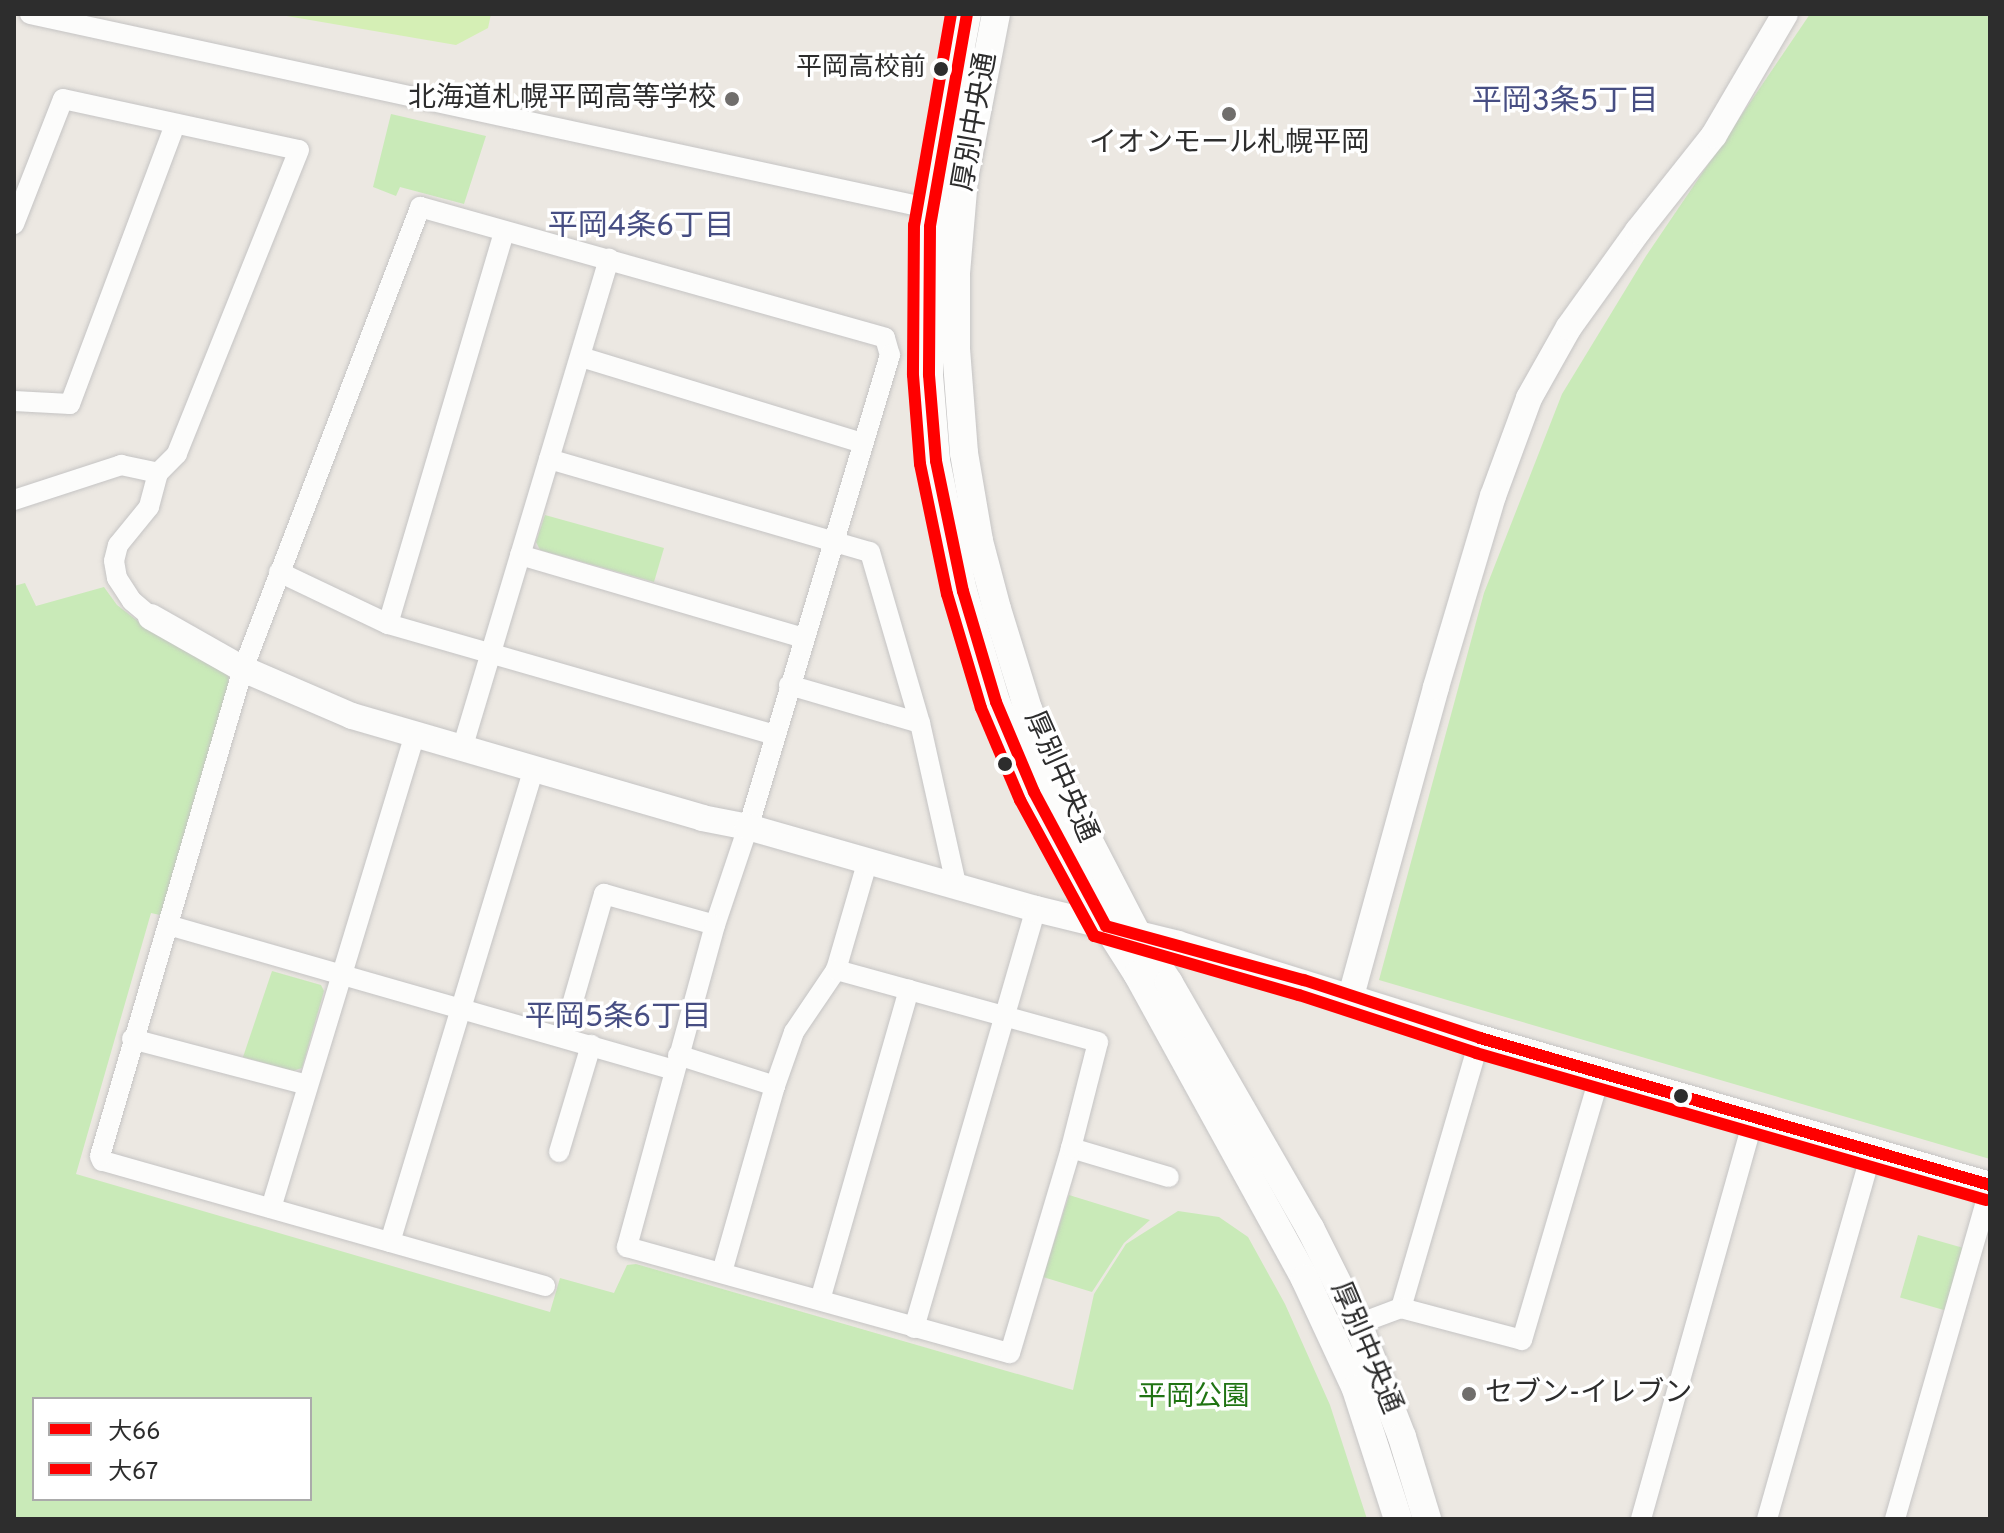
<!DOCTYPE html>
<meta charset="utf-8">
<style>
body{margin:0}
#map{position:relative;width:2004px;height:1533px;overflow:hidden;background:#ece8e2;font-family:Overpass,"Noto Sans JP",sans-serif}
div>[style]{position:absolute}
.green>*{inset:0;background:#c9eab8;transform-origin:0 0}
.pitch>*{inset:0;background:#d5efb5}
.roads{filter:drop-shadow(0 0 2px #c5c4c4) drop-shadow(0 0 2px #c5c4c4)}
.minor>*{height:20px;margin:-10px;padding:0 10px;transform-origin:10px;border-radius:10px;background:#fcfcfb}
.tertiary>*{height:26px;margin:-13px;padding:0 13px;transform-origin:13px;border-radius:13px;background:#fcfcfb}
.secondary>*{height:28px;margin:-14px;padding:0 14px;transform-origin:14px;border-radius:14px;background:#fcfcfb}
.bus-1>*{height:12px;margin:-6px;padding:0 6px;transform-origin:6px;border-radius:6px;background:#f00}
.bus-2>*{height:12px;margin:-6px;padding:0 6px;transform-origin:6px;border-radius:6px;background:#f00}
.dots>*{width:22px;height:22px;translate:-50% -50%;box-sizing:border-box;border:4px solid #fff;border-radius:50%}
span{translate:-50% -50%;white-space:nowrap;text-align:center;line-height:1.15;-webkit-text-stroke:7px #fff;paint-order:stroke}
.bus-label{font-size:26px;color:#2d2d2d}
.right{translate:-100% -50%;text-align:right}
.poi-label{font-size:28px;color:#2d2d2d}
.left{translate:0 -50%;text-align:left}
.street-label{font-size:28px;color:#2d2d2d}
.park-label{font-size:28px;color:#207413}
.neighbourhood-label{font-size:30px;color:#474e83}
.frame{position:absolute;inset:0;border:16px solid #2d2d2d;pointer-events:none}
.legend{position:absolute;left:32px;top:1397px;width:280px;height:104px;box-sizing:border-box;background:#fff;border:2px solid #ababab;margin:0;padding:10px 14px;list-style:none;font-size:24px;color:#2d2d2d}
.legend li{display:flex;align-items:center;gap:16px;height:40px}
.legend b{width:40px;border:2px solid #ababab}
</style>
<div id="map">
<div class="green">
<i style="clip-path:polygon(1810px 14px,1990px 14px,1990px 1159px,1379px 980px,1484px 593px,1562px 394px,1646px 256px)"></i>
<i style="clip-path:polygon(391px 114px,486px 136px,464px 204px,400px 187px,396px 196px,373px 187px)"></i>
<i style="clip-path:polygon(545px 515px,664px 548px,654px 582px,540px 550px,536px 542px)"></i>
<i style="clip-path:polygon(evenodd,25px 583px,36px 606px,104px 587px,117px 605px,139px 622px,229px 672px,228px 691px,164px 916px,151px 913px,76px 1174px,550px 1312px,560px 1278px,614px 1293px,627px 1265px,636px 1264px,1073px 1390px,1094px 1294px,1126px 1244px,1178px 1211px,1219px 1217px,1248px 1237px,1285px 1304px,1330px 1405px,1367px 1519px,14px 1519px,14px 586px,25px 583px,34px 1399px,310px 1399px,310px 1499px,34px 1499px,34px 1399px)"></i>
<i style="clip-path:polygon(272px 971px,321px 985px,324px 991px,302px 1068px,293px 1071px,243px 1057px)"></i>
<i style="clip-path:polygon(1069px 1195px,1150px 1220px,1124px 1243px,1092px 1292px,1043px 1277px)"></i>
<i style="left:1918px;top:1235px;width:51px;height:65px;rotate:16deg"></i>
</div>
<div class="pitch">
<i style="clip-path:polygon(275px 14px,491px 14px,488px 28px,456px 45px)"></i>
</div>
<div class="roads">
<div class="minor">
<i style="left:30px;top:14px;width:923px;rotate:12.2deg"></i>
<i style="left:14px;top:224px;width:134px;rotate:-68.6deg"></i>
<i style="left:63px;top:99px;width:241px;rotate:12.2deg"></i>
<i style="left:299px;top:150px;width:328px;rotate:111.9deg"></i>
<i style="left:177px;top:454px;width:27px;rotate:135deg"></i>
<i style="left:158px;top:473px;width:35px;rotate:105deg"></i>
<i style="left:149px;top:507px;width:49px;rotate:129.2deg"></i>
<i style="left:118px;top:545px;width:16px;rotate:104deg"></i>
<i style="left:114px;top:561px;width:17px;rotate:80deg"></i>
<i style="left:117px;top:578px;width:27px;rotate:57deg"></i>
<i style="left:132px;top:601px;width:25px;rotate:40deg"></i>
<i style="left:581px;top:357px;width:295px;rotate:17deg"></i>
<i style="left:14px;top:401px;width:56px;rotate:3.1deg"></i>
<i style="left:70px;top:404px;width:298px;rotate:-69.4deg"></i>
<i style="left:549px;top:459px;width:334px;rotate:16.2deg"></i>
<i style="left:870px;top:552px;width:178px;rotate:73.7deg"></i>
<i style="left:920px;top:723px;width:165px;rotate:77.4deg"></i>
<i style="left:14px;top:500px;width:113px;rotate:-18.1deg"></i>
<i style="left:121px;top:465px;width:38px;rotate:12deg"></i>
<i style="left:520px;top:555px;width:295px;rotate:16.3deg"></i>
<i style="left:279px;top:572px;width:121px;rotate:25.5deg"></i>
<i style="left:388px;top:624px;width:403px;rotate:16deg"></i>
<i style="left:388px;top:624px;width:409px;rotate:-73.5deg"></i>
<i style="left:789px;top:685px;width:136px;rotate:16.2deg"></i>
<i style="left:462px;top:749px;width:512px;rotate:-73.3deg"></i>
<i style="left:168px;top:925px;width:526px;rotate:15.99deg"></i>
<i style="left:563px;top:1036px;width:148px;rotate:-73.9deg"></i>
<i style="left:604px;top:894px;width:115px;rotate:15.6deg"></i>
<i style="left:132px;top:1039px;width:181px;rotate:14.7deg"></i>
<i style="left:678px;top:1055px;width:102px;rotate:17.7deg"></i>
<i style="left:1071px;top:1148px;width:102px;rotate:16.5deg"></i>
<i style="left:559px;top:1152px;width:112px;rotate:-73.3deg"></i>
<i style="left:271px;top:1208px;width:495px;rotate:-73.1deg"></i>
<i style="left:390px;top:1242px;width:495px;rotate:-73.1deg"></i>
<i style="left:722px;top:1272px;width:193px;rotate:-74.1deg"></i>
<i style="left:775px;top:1086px;width:57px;rotate:-70.6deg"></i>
<i style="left:794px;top:1032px;width:75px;rotate:-55.9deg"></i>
<i style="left:836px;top:970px;width:115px;rotate:-73.8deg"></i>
<i style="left:545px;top:1286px;width:460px;rotate:-164.2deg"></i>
<i style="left:102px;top:1161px;width:5px;rotate:-112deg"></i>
<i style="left:100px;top:1156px;width:508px;rotate:-73.64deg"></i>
<i style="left:243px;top:669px;width:495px;rotate:-69deg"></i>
<i style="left:420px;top:207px;width:483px;rotate:15.7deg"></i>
<i style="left:885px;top:338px;width:18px;rotate:74deg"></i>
<i style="left:890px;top:355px;width:493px;rotate:106.7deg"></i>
<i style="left:748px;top:827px;width:103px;rotate:108.6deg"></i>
<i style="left:715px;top:925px;width:334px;rotate:105.3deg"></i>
<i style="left:627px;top:1247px;width:397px;rotate:15.5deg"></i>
<i style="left:1010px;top:1353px;width:214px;rotate:-73.4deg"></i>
<i style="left:1071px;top:1148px;width:109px;rotate:-75.7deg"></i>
<i style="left:1098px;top:1042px;width:272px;rotate:-164.6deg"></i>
<i style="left:820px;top:1300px;width:323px;rotate:-74deg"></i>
<i style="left:1401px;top:1308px;width:281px;rotate:-73.7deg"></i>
<i style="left:1358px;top:1324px;width:46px;rotate:-20.4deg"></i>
<i style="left:1401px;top:1308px;width:125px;rotate:14.8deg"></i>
<i style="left:1522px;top:1340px;width:279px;rotate:-73.6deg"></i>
<i style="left:914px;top:1328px;width:436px;rotate:-73.8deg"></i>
<i style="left:1641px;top:1519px;width:419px;rotate:-74.3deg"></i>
<i style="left:1767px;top:1519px;width:384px;rotate:-74.1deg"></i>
<i style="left:1895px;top:1519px;width:344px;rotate:-74deg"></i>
</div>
<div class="tertiary">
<i style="left:151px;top:617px;width:106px;rotate:29.5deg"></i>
<i style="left:243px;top:669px;width:119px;rotate:23.3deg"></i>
<i style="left:352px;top:716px;width:365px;rotate:16.2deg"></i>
<i style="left:702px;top:818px;width:47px;rotate:11.1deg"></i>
<i style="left:748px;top:827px;width:299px;rotate:15.9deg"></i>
<i style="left:1036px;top:909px;width:146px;rotate:13.8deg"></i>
<i style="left:1178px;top:944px;width:316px;rotate:17.3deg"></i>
<i style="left:1480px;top:1038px;width:531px;rotate:16.08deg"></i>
<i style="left:1351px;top:996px;width:320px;rotate:-74.6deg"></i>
<i style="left:1436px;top:687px;width:199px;rotate:-73.4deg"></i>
<i style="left:1493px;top:496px;width:104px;rotate:-69.8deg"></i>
<i style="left:1529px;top:398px;width:81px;rotate:-60.6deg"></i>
<i style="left:1569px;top:327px;width:118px;rotate:-54.3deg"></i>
<i style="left:1638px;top:231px;width:122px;rotate:-51.6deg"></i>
<i style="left:1714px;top:135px;width:140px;rotate:-59.6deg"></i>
</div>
<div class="secondary">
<i style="left:967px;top:14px;width:167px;rotate:100.7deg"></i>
<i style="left:936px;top:178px;width:116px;rotate:93.5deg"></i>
<i style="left:929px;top:294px;width:81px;rotate:90deg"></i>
<i style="left:929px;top:375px;width:86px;rotate:85.3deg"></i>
<i style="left:936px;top:461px;width:133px;rotate:78.3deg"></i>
<i style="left:963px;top:591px;width:116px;rotate:73.4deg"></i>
<i style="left:996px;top:702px;width:98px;rotate:67.1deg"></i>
<i style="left:1034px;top:792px;width:106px;rotate:63.2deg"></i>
<i style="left:1082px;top:887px;width:104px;rotate:57.5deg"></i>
<i style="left:1138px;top:975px;width:347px;rotate:61.2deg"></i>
<i style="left:1305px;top:1279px;width:121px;rotate:65.1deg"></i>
<i style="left:1356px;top:1389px;width:137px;rotate:72.1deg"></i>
<i style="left:996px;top:14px;width:167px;rotate:101deg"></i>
<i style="left:964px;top:178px;width:95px;rotate:94.8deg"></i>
<i style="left:956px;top:273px;width:76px;rotate:90deg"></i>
<i style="left:956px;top:349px;width:104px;rotate:85.6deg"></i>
<i style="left:964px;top:453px;width:89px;rotate:80.3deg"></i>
<i style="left:979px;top:541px;width:70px;rotate:75.2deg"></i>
<i style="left:997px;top:609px;width:105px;rotate:72.8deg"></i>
<i style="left:1028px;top:709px;width:91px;rotate:66.8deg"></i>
<i style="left:1064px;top:793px;width:159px;rotate:62.6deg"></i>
<i style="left:1137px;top:934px;width:59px;rotate:56.9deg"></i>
<i style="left:1169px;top:983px;width:283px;rotate:60.1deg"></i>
<i style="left:1310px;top:1228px;width:107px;rotate:63.4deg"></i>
<i style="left:1358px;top:1324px;width:121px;rotate:68.7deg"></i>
<i style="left:1402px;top:1437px;width:86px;rotate:73deg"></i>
</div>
</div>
<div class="bus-1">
<i style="left:967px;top:14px;width:216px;rotate:99.9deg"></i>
<i style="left:930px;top:227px;width:148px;rotate:90.4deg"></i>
<i style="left:929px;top:375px;width:86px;rotate:85.3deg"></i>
<i style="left:936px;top:461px;width:133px;rotate:78.3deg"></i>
<i style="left:963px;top:591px;width:116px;rotate:73.4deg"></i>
<i style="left:996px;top:702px;width:98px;rotate:67.1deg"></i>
<i style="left:1034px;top:792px;width:152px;rotate:61.8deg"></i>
<i style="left:1106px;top:926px;width:205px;rotate:15.3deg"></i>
<i style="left:1304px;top:980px;width:185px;rotate:18.2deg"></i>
<i style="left:1480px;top:1038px;width:531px;rotate:16.08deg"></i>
</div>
<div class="bus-2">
<i style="left:951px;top:14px;width:214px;rotate:99.9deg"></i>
<i style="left:914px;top:225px;width:150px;rotate:90.4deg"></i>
<i style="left:913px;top:375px;width:89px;rotate:85.5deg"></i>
<i style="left:920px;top:464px;width:133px;rotate:78.3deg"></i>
<i style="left:947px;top:594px;width:119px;rotate:73.4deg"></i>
<i style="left:981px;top:708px;width:100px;rotate:67deg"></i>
<i style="left:1020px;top:800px;width:155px;rotate:61.4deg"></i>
<i style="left:1094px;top:936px;width:213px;rotate:16.1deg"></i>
<i style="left:1299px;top:995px;width:186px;rotate:18.1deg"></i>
<i style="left:1476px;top:1053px;width:531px;rotate:16.08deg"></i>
</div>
<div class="dots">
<i style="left:941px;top:69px;background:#2d2d2d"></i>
<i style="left:732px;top:99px;background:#706e6c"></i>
<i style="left:1229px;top:114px;background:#706e6c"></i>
<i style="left:1005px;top:764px;background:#2d2d2d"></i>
<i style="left:1681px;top:1096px;background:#2d2d2d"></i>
<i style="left:1469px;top:1394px;background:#706e6c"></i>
</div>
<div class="bus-label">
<span class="right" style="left:926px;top:69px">平岡高校前</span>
</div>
<div class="poi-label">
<span class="right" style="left:716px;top:99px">北海道札幌平岡高等学校</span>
<span style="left:1229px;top:144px">イオンモール札幌平岡</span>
<span class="left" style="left:1485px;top:1394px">セブン-イレブン</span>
</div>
<div class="street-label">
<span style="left:976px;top:122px;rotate:-80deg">厚別中央通</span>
<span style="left:1060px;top:777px;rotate:66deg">厚別中央通</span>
<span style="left:1365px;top:1348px;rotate:67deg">厚別中央通</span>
</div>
<div class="park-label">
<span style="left:1194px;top:1398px">平岡公園</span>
</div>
<div class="neighbourhood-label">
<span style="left:1565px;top:103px">平岡3条5丁目</span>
<span style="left:641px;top:228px">平岡4条6丁目</span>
<span style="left:618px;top:1019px">平岡5条6丁目</span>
</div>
<div class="frame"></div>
<ul class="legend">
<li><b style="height:10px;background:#f00"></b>大66</li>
<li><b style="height:10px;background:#f00"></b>大67</li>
</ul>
</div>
